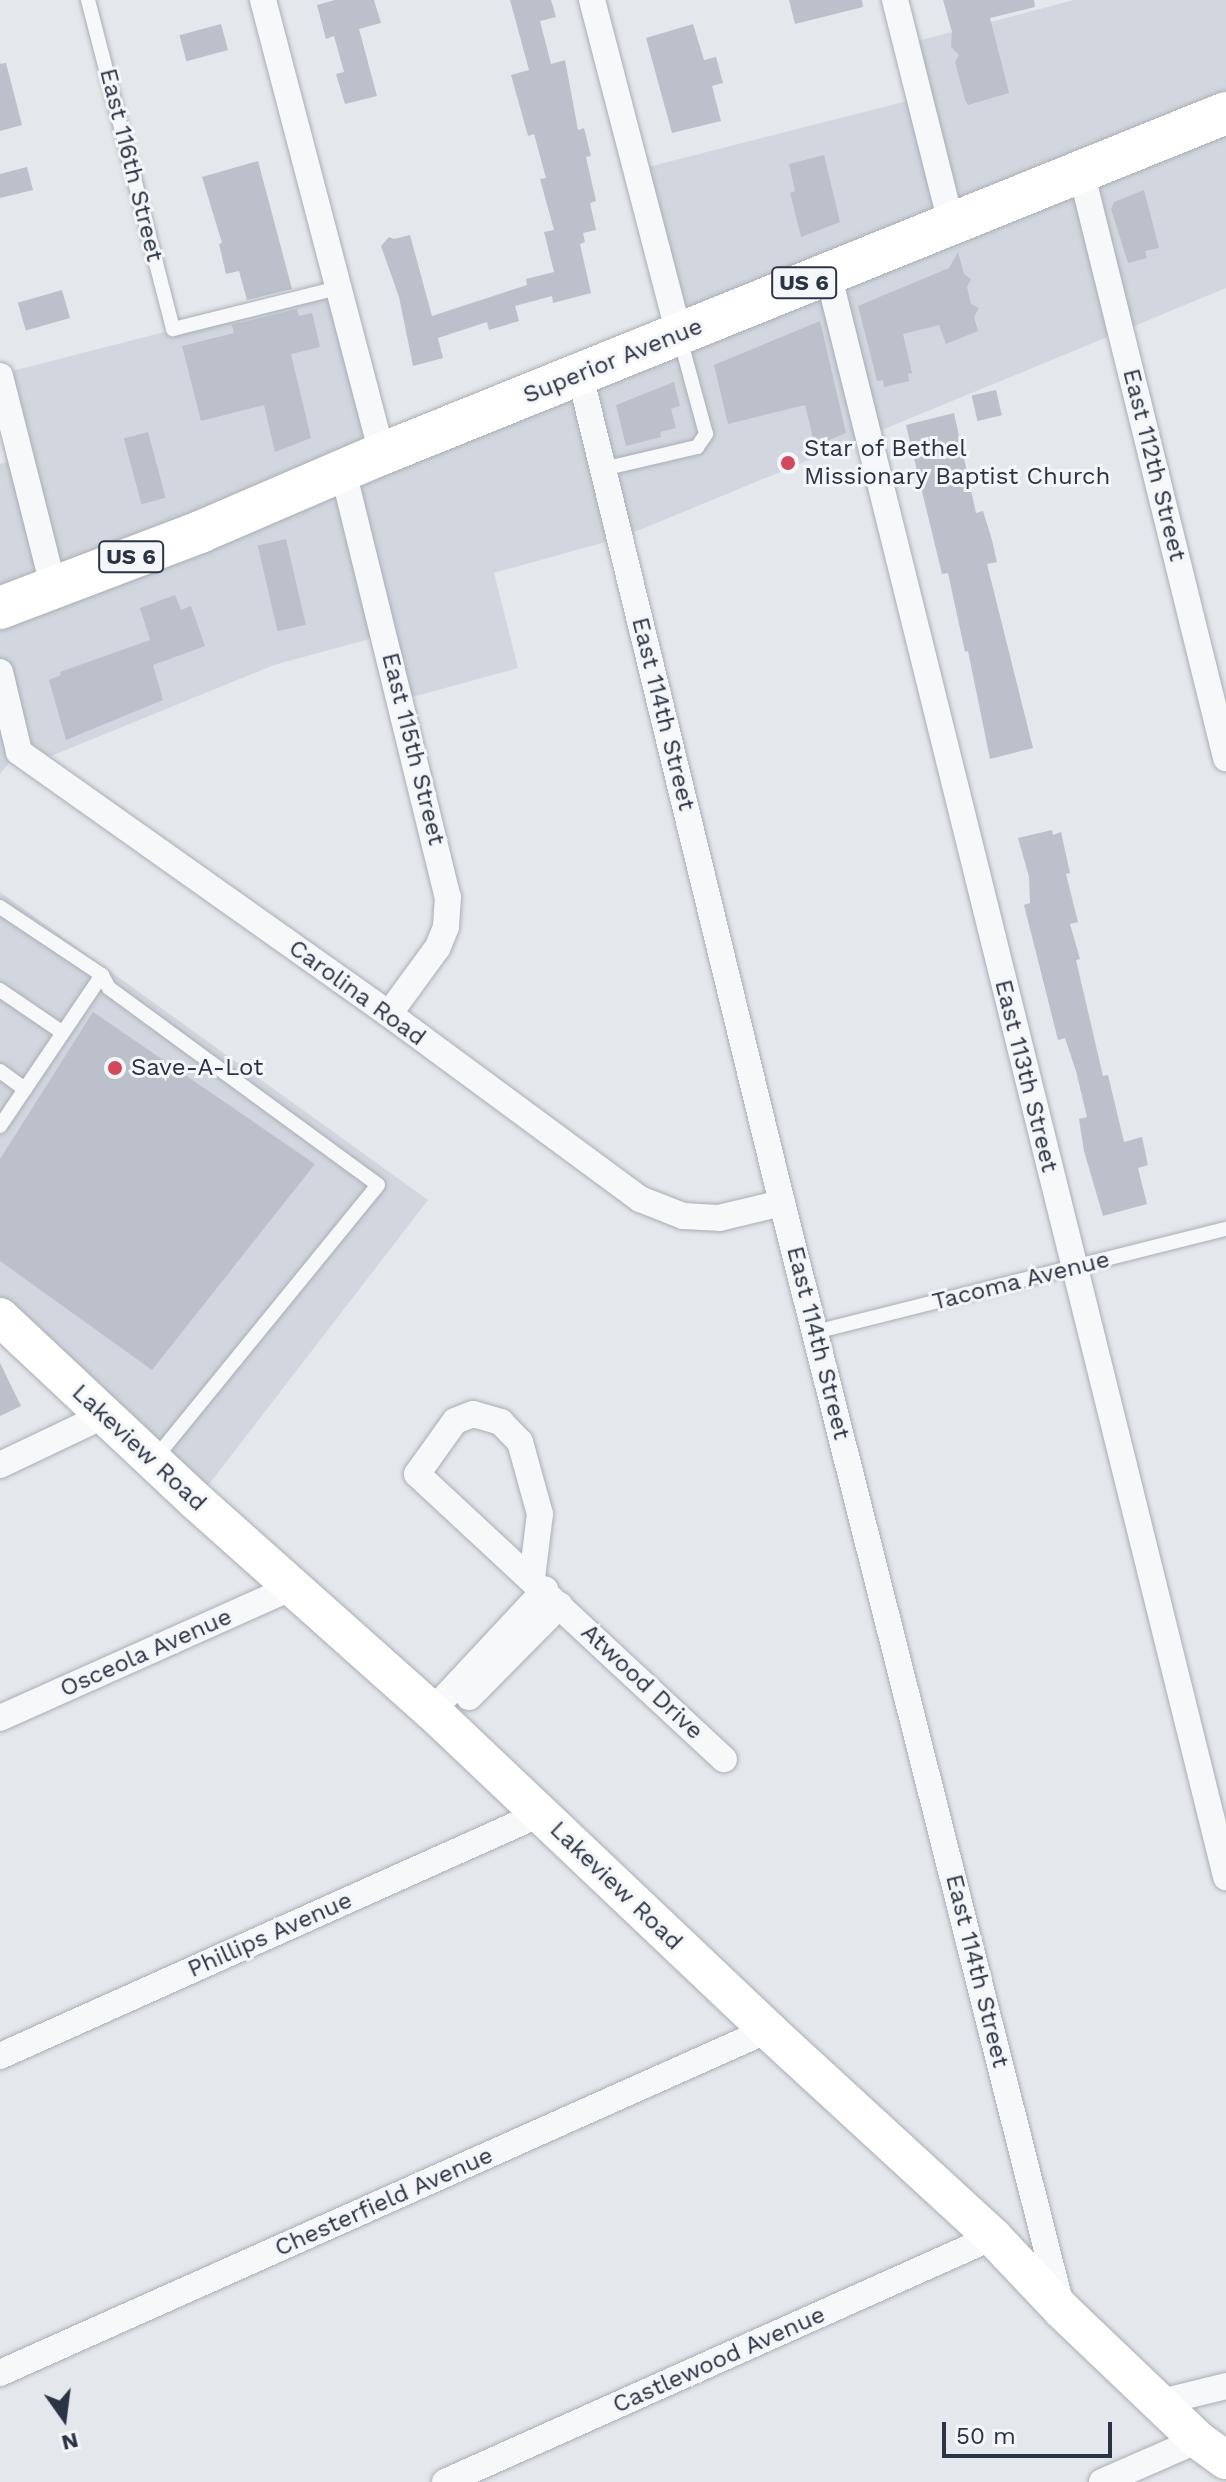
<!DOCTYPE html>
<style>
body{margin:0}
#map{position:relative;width:1226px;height:2482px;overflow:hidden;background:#e4e7ec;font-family:"Work Sans",sans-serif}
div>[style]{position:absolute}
.built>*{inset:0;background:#d2d6de}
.building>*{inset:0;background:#bbc0ca;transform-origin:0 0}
.roads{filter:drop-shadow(0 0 2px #a9aeb7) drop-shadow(0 0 2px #a9aeb7)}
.lane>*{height:14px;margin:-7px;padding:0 7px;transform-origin:7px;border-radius:7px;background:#f7f8fa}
.street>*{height:26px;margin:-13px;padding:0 13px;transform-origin:13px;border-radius:13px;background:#f7f8fa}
.secondary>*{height:38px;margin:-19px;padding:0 19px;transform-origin:19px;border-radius:19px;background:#fff}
.primary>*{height:42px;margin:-21px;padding:0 21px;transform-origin:21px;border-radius:21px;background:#fff}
.dots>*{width:22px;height:22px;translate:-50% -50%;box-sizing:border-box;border:4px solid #f4f6f9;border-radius:50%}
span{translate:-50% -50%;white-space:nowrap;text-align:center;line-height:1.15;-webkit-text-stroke:6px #f4f6f9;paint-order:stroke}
.shield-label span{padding:2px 6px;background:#f4f6f9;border:2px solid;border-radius:6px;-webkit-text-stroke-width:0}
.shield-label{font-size:22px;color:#2b3445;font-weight:700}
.street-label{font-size:24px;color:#2b3445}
.poi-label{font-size:24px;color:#2b3445}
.left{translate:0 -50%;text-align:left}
.north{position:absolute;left:24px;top:2378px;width:80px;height:80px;-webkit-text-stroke:6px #f4f6f9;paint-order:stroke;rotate:166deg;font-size:22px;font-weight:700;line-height:32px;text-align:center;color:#2b3445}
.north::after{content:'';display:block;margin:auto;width:28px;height:36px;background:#2b3445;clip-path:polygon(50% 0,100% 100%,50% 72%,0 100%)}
.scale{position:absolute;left:942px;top:2422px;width:170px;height:36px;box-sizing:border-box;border:4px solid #2b3445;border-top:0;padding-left:10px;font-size:24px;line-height:28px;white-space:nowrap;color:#2b3445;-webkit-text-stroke:6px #f4f6f9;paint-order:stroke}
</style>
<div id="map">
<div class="built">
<i style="clip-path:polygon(1074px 0,1226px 0,1226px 288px,620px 538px,494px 573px,518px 668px,401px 700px,384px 635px,274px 665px,34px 763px,18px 752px,0 774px,0 464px,20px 458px,0 374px,338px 288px,382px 454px,678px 334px,636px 170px,919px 98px,906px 44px)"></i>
<i style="clip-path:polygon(0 892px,428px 1200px,196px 1501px,0 1317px)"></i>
</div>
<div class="building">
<i style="clip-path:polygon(335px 0,374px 0,381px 23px,359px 29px,377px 96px,345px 104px,336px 74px,344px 72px,334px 36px,326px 39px,317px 5px)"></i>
<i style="clip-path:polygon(510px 0,551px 0,556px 17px,540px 21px,551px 64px,565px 60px,578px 130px,584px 128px,591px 156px,586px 157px,596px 201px,590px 203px,596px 230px,583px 233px,585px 242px,580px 244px,591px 293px,553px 303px,552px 296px,515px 306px,519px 321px,489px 330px,487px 322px,438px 338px,443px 358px,413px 366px,399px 297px,381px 246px,389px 237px,394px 239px,410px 235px,432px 316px,527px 285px,526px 279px,554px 272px,544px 232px,554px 230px,540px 179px,546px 178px,534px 134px,528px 136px,511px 75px,529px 70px)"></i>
<i style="clip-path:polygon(789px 0,862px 0,863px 7px,795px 24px)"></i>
<i style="clip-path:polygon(943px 0,1034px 0,1035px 7px,990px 18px,1009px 93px,968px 105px,965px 100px,955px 62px,959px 55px,951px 47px,952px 32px)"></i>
<i style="left:221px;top:24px;width:27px;height:43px;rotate:75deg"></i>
<i style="clip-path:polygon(693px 24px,704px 60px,716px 57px,723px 83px,712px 86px,721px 121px,672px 133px,646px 38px)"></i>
<i style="clip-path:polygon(6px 63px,22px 125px,0 131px,0 64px)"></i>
<i style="clip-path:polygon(824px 155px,840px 222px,801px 237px,790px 193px,795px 191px,789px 164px)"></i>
<i style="clip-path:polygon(258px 161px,292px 289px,247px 300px,239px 271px,226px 274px,219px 244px,222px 243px,202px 177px)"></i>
<i style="clip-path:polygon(27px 167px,33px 190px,0 198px,0 174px)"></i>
<i style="clip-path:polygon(1144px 190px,1159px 248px,1145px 251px,1147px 258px,1128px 263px,1111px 209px,1114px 202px)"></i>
<i style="clip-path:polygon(958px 252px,964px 274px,971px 279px,967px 287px,971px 304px,979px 308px,974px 317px,978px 331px,946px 344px,939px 325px,903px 334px,912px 373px,908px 374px,909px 381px,884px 387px,883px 380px,877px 381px,858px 306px,949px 268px)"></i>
<i style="left:62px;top:290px;width:29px;height:46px;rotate:74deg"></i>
<i style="clip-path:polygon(297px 309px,299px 316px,312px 313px,320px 347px,291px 354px,311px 438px,275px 452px,264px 405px,201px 421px,182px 346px,234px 333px,232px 325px)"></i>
<i style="clip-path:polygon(820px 321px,846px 433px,815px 446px,805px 405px,728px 424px,714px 365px)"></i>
<i style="clip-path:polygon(674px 382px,680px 406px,671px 409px,676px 428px,660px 432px,661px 437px,626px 446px,616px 405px)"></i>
<i style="left:996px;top:390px;width:26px;height:25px;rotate:77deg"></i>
<i style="clip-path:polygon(954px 413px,976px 513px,983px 511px,992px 540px,997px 562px,987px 564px,1033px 748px,990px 759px,968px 651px,965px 652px,948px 573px,942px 574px,906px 425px)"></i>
<i style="left:148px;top:432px;width:68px;height:25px;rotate:75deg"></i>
<i style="left:286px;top:539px;width:88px;height:29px;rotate:77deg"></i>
<i style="clip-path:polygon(175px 595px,181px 610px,191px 606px,205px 646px,153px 665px,163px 700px,66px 740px,49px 680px,61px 675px,60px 672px,150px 640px,140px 608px)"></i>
<i style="clip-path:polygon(1052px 830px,1053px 835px,1061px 832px,1070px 873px,1066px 874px,1078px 922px,1070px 924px,1080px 959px,1076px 960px,1103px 1076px,1108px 1075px,1124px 1142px,1142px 1137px,1148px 1165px,1138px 1168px,1147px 1204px,1103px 1216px,1084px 1151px,1079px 1119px,1087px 1117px,1076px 1071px,1065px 1038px,1058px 1040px,1024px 905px,1030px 903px,1029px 877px,1018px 838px)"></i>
<i style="clip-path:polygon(93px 1012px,315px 1164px,152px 1370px,0 1261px,0 1159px)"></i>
<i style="clip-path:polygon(0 1363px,21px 1406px,0 1416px)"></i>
</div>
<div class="roads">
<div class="lane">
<i style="left:88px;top:0;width:340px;rotate:75.5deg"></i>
<i style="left:173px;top:329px;width:170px;rotate:-14deg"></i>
<i style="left:603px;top:469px;width:97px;rotate:-13.2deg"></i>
<i style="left:697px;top:447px;width:16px;rotate:-55deg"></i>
<i style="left:706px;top:434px;width:99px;rotate:-105.2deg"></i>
<i style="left:0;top:907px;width:123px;rotate:33.7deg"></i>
<i style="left:102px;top:975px;width:15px;rotate:62deg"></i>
<i style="left:109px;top:988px;width:333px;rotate:36.2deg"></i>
<i style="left:378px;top:1185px;width:353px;rotate:129.2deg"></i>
<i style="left:0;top:990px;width:76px;rotate:34.3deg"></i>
<i style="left:0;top:1071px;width:31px;rotate:36deg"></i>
<i style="left:0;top:1126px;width:182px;rotate:-56deg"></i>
<i style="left:815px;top:1332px;width:424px;rotate:-14.1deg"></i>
</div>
<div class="street">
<i style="left:263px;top:0;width:469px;rotate:75.3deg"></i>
<i style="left:592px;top:0;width:345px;rotate:75.4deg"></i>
<i style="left:895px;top:0;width:230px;rotate:75.9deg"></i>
<i style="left:1081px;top:171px;width:605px;rotate:76.12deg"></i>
<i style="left:828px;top:273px;width:1653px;rotate:76.06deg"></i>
<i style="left:580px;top:375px;width:852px;rotate:76.29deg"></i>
<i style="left:782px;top:1203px;width:1138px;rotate:75.8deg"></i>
<i style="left:0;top:376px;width:217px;rotate:75.8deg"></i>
<i style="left:343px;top:471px;width:439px;rotate:76.2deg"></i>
<i style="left:448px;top:897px;width:30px;rotate:94deg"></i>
<i style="left:446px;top:927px;width:22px;rotate:112deg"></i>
<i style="left:438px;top:947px;width:83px;rotate:126.2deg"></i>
<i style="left:0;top:672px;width:82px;rotate:76.6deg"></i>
<i style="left:19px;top:752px;width:453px;rotate:35.3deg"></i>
<i style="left:389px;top:1014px;width:312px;rotate:36.4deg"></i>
<i style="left:640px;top:1199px;width:46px;rotate:21.6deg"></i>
<i style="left:683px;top:1216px;width:36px;rotate:3deg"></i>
<i style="left:719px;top:1218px;width:65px;rotate:-13.4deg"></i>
<i style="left:0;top:1465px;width:114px;rotate:-25.4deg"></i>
<i style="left:532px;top:1578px;width:64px;rotate:-82.9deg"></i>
<i style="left:540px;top:1514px;width:75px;rotate:-105.5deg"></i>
<i style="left:520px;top:1442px;width:28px;rotate:-134deg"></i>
<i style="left:501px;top:1422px;width:29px;rotate:-164deg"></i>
<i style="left:473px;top:1414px;width:19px;rotate:159deg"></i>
<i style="left:455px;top:1421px;width:65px;rotate:125.6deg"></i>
<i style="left:417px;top:1474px;width:419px;rotate:42.9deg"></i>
<i style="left:469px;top:1697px;width:129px;rotate:-45.3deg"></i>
<i style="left:432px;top:1711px;width:166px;rotate:-47deg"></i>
<i style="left:0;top:1718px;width:319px;rotate:-24.1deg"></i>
<i style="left:0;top:2056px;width:592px;rotate:-24.14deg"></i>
<i style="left:0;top:2373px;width:841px;rotate:-24.07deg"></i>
<i style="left:1161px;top:2402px;width:67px;rotate:-13.8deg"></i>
<i style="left:445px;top:2482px;width:600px;rotate:-24.09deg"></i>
<i style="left:1102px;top:2482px;width:105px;rotate:-23.6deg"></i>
</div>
<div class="secondary">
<i style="left:0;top:1317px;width:269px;rotate:43.2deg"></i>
<i style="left:196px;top:1501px;width:316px;rotate:41.7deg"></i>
<i style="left:432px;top:1711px;width:463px;rotate:43.5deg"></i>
<i style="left:768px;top:2030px;width:306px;rotate:42.6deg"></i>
<i style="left:993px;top:2237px;width:100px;rotate:46.6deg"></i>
<i style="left:1062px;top:2310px;width:188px;rotate:43.7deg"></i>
<i style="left:1198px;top:2440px;width:34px;rotate:36deg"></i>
</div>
<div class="primary">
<i style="left:0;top:608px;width:214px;rotate:-20.8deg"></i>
<i style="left:200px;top:532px;width:195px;rotate:-23.3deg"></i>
<i style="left:379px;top:455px;width:913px;rotate:-21.99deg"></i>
</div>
</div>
<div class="dots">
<i style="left:788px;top:463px;background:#d1495b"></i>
<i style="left:115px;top:1068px;background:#d1495b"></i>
</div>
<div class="shield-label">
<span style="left:804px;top:283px">US 6</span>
<span style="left:131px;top:557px">US 6</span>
</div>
<div class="street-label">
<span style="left:131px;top:165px;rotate:76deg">East 116th Street</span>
<span style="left:613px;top:361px;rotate:-22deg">Superior Avenue</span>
<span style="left:1154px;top:465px;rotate:76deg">East 112th Street</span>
<span style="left:663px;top:714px;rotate:76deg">East 114th Street</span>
<span style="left:413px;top:749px;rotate:76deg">East 115th Street</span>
<span style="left:357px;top:993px;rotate:36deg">Carolina Road</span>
<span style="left:1026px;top:1076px;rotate:76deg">East 113th Street</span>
<span style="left:1021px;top:1281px;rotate:-14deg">Tacoma Avenue</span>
<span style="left:818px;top:1343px;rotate:76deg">East 114th Street</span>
<span style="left:139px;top:1448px;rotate:43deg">Lakeview Road</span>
<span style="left:146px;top:1653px;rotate:-24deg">Osceola Avenue</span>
<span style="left:642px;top:1682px;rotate:43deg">Atwood Drive</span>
<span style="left:616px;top:1886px;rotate:44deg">Lakeview Road</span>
<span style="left:270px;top:1935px;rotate:-24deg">Phillips Avenue</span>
<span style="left:977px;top:1971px;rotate:76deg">East 114th Street</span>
<span style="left:384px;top:2202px;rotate:-24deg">Chesterfield Avenue</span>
<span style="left:719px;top:2360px;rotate:-24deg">Castlewood Avenue</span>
</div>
<div class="poi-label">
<span class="left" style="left:804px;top:463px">Star of Bethel<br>Missionary Baptist Church</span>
<span class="left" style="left:131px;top:1068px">Save-A-Lot</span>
</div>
<div class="north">N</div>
<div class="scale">50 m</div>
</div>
